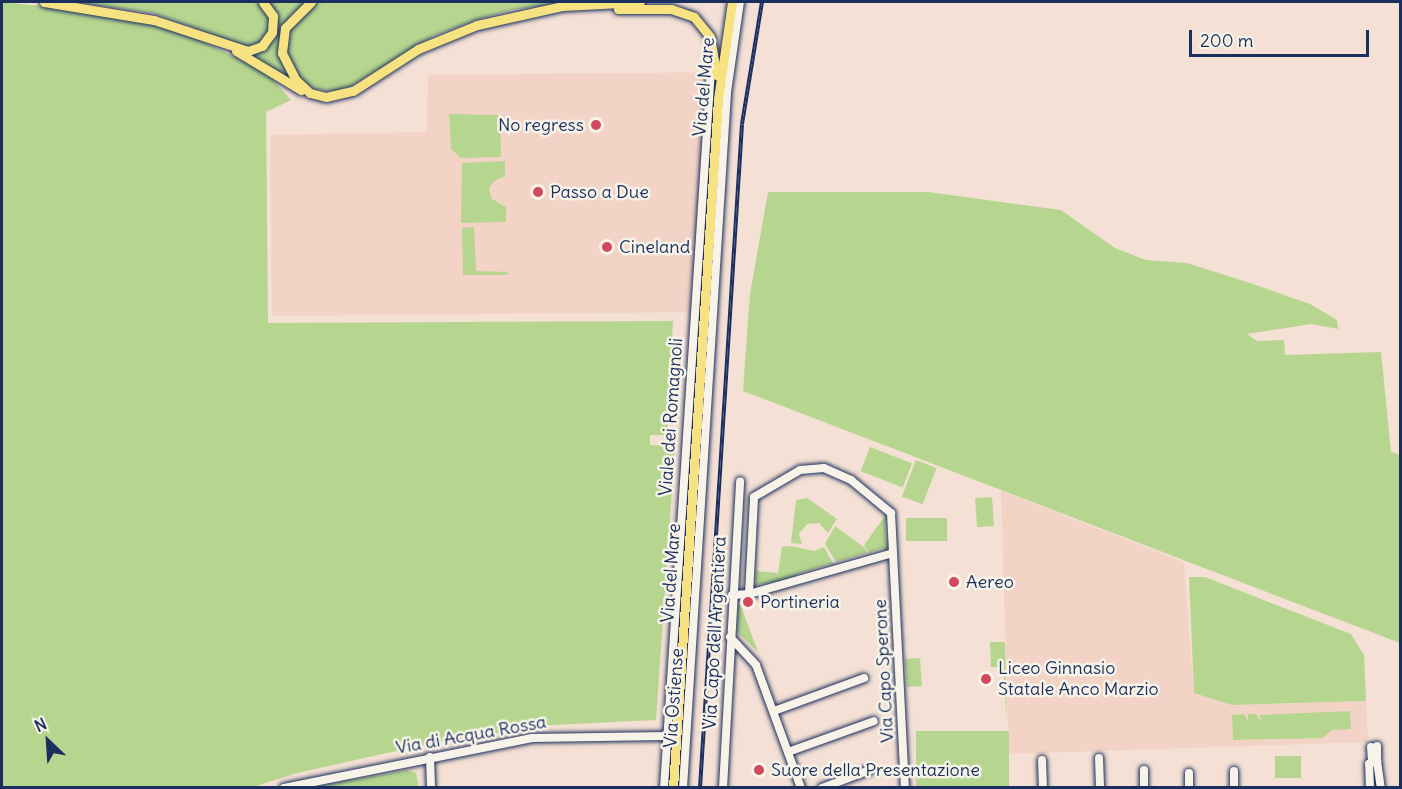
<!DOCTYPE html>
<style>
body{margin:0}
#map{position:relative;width:1402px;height:789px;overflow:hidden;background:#f4e0d4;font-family:Delius,sans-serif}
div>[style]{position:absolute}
.built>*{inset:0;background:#f2d3c6}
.green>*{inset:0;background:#b6d68f;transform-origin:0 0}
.roads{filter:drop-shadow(0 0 2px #1b2f5e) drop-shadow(0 0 2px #1b2f5e)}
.minor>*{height:8px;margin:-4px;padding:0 4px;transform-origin:4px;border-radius:4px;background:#f7f3e8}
.major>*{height:9px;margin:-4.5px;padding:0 4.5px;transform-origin:4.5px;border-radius:4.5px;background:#f7e281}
.rail>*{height:4px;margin-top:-2px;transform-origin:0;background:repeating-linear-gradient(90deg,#f7f3e8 0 4.5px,#1b2f5e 0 9px);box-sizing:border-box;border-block:2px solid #1b2f5e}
.dots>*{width:16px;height:16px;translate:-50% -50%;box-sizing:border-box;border:3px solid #f7f3e8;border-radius:50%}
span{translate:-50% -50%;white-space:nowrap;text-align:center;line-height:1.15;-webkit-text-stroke:5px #f7f3e8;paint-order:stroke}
.street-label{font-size:18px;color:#1b2f5e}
.poi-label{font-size:18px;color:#1b2f5e}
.right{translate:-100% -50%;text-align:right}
.left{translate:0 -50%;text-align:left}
.frame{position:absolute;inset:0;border:3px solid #1b2f5e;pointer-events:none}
.north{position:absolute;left:18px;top:711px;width:60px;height:60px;-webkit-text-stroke:4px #f7f3e8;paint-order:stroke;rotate:335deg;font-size:16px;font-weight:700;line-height:24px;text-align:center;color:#1b2f5e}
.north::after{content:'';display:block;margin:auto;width:21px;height:27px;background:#1b2f5e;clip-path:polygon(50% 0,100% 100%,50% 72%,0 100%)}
.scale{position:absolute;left:1189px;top:30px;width:180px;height:27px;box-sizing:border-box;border:3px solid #1b2f5e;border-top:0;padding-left:8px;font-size:18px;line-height:21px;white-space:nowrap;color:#1b2f5e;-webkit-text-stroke:4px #f7f3e8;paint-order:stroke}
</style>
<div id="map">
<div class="built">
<i style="clip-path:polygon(729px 72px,714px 312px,272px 316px,270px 135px,427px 132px,428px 75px)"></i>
<i style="clip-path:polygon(1001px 491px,1184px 562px,1194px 693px,1233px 705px,1366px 701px,1368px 742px,1009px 754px)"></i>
</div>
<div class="green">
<i style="clip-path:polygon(2px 2px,81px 10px,179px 30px,266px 72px,291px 100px,266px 112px,268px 323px,673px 321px,667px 435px,650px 435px,650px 445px,675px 446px,656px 720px,552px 725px,428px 744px,297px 773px,253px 787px,2px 788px)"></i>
<i style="clip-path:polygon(74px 2px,261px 2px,272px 24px,263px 42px,248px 47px,153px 13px)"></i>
<i style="clip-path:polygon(268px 2px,305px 2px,290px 16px,279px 40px,294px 82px,247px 53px,259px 50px,276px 15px)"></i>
<i style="clip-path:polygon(318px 2px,570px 2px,511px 10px,472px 21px,433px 36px,351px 86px,333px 91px,317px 89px,302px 82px,286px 52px,289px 27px)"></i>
<i style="clip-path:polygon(449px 114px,500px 115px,501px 157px,461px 158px,451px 149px)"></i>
<i style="clip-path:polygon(505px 161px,505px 176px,494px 181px,489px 189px,492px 199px,506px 207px,506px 222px,461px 223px,462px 163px)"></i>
<i style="clip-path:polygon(768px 192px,928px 192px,1061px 210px,1115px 248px,1146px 260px,1187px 263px,1250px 283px,1310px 304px,1337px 320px,1338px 329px,1311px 324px,1247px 334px,1257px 341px,1284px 340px,1285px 355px,1381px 352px,1391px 452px,1400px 455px,1400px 643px,743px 391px,750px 294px)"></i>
<i style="clip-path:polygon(474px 227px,476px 271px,507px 272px,508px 275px,463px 275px,462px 228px)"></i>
<i style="left:870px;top:447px;width:45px;height:26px;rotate:21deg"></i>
<i style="left:916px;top:460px;width:22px;height:39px;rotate:21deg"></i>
<i style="left:992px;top:497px;width:29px;height:17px;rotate:86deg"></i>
<i style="clip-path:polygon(807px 498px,837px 519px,828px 533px,819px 523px,807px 524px,799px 534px,802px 544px,791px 543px,796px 500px)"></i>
<i style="clip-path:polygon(885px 516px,890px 520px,885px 520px,886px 541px,891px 541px,889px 551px,885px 553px,883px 548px,869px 553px,864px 545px)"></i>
<i style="left:947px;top:518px;width:23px;height:41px;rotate:90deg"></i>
<i style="clip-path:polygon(835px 526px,865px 548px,867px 553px,836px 562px,825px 544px)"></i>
<i style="clip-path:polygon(790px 546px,814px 551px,824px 547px,835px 567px,829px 564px,797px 574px,798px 578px,756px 585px,756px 571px,778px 573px,782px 547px)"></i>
<i style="clip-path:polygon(1189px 577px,1205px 577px,1351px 634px,1364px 655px,1366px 701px,1232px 705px,1194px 693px)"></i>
<i style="clip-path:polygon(738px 604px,740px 604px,758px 652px,737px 632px)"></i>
<i style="clip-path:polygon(990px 642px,1005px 642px,1007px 724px,1003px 667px,991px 667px)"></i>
<i style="left:920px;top:658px;width:28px;height:15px;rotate:86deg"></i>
<i style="clip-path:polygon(1350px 711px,1351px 729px,1332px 730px,1322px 738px,1233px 740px,1232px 715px,1244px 714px,1248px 721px,1248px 714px,1256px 714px,1260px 721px,1260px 715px)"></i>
<i style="left:1009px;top:731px;width:56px;height:93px;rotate:90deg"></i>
<i style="left:1301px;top:756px;width:22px;height:26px;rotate:90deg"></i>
<i style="clip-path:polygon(408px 770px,416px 773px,419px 788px,307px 788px)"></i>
</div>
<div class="roads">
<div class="minor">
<i style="left:893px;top:553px;width:150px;rotate:164.1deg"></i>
<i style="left:749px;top:594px;width:97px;rotate:-87deg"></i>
<i style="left:754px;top:497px;width:53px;rotate:-30.4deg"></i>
<i style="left:800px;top:470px;width:24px;rotate:-5deg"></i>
<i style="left:824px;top:468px;width:30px;rotate:24deg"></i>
<i style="left:851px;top:480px;width:52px;rotate:39.5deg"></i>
<i style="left:891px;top:513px;width:275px;rotate:87.1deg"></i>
<i style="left:732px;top:595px;width:17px;rotate:-3deg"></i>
<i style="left:730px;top:637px;width:38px;rotate:47deg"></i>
<i style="left:756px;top:665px;width:131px;rotate:69.9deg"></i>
<i style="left:774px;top:711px;width:96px;rotate:-20.1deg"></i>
<i style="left:1377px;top:746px;width:15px;rotate:90deg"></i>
<i style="left:1371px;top:747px;width:14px;rotate:86deg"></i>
<i style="left:788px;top:752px;width:91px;rotate:-19.8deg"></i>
<i style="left:430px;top:757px;width:31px;rotate:88deg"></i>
<i style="left:1099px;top:758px;width:30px;rotate:88deg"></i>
<i style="left:1042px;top:760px;width:28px;rotate:88deg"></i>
<i style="left:1144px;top:770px;width:18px;rotate:90deg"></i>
<i style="left:1234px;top:771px;width:17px;rotate:90deg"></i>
<i style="left:1189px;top:773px;width:15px;rotate:90deg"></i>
<i style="left:284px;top:788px;width:253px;rotate:-11.4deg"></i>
<i style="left:532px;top:738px;width:134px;rotate:-0.9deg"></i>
<i style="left:664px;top:788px;width:737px;rotate:-86.26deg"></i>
<i style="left:683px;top:788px;width:697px;rotate:-86.38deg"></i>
<i style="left:727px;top:92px;width:91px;rotate:-81.8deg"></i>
<i style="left:723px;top:788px;width:307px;rotate:-86.8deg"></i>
<i style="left:822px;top:788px;width:51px;rotate:-20.6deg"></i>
<i style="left:1370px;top:788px;width:24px;rotate:-92deg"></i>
<i style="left:1369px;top:764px;width:9px;rotate:-21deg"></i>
<i style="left:1377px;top:761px;width:27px;rotate:82deg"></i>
</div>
<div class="major">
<i style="left:44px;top:2px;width:111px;rotate:9.3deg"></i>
<i style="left:154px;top:20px;width:99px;rotate:18.3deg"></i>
<i style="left:248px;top:51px;width:15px;rotate:-20deg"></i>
<i style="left:262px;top:46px;width:17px;rotate:-54deg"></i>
<i style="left:272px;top:32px;width:16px;rotate:-86deg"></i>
<i style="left:273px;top:16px;width:17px;rotate:-126deg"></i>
<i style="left:311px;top:2px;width:37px;rotate:135deg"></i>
<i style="left:285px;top:28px;width:25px;rotate:97deg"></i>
<i style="left:282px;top:53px;width:30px;rotate:63deg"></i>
<i style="left:296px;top:80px;width:19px;rotate:43deg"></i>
<i style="left:310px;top:93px;width:16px;rotate:14deg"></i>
<i style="left:326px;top:97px;width:28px;rotate:-13deg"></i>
<i style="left:353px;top:91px;width:77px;rotate:-32.9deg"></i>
<i style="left:418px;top:49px;width:64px;rotate:-22.1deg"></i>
<i style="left:477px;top:25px;width:88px;rotate:-12.5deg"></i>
<i style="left:563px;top:6px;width:77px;rotate:-3deg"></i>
<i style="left:618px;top:9px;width:53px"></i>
<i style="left:671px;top:9px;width:24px;rotate:19deg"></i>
<i style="left:694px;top:17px;width:26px;rotate:51deg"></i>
<i style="left:710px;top:37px;width:39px;rotate:80deg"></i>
<i style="left:236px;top:51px;width:76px;rotate:31deg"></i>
<i style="left:673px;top:788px;width:690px;rotate:-86.26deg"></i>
<i style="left:718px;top:99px;width:98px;rotate:-81.8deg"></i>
</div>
</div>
<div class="rail">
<i style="left:700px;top:788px;width:665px;rotate:-86.38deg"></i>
<i style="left:742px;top:124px;width:124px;rotate:-80.7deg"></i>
</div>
<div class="dots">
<i style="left:596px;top:125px;background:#d1495b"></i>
<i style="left:538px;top:192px;background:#d1495b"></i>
<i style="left:607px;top:247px;background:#d1495b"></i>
<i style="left:954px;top:582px;background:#d1495b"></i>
<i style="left:748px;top:602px;background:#d1495b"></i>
<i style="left:986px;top:679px;background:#d1495b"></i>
<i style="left:759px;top:770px;background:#d1495b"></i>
</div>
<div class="street-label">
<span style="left:704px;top:87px;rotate:-85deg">Via del Mare</span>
<span style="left:671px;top:417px;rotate:-86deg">Viale dei Romagnoli</span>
<span style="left:671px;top:573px;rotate:-86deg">Via del Mare</span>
<span style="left:715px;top:633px;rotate:-87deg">Via Capo dell'Argentiera</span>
<span style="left:884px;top:671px;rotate:-93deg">Via Capo Sperone</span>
<span style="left:674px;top:698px;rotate:-86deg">Via Ostiense</span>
<span style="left:471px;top:735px;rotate:-10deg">Via di Acqua Rossa</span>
</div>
<div class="poi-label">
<span class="right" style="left:584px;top:125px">No regress</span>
<span class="left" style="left:550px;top:192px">Passo a Due</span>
<span class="left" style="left:619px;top:247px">Cineland</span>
<span class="left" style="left:966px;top:582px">Aereo</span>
<span class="left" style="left:760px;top:602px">Portineria</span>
<span class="left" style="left:998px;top:679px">Liceo Ginnasio<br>Statale Anco Marzio</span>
<span class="left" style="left:771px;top:770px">Suore della Presentazione</span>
</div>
<div class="frame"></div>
<div class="north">N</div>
<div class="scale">200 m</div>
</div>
